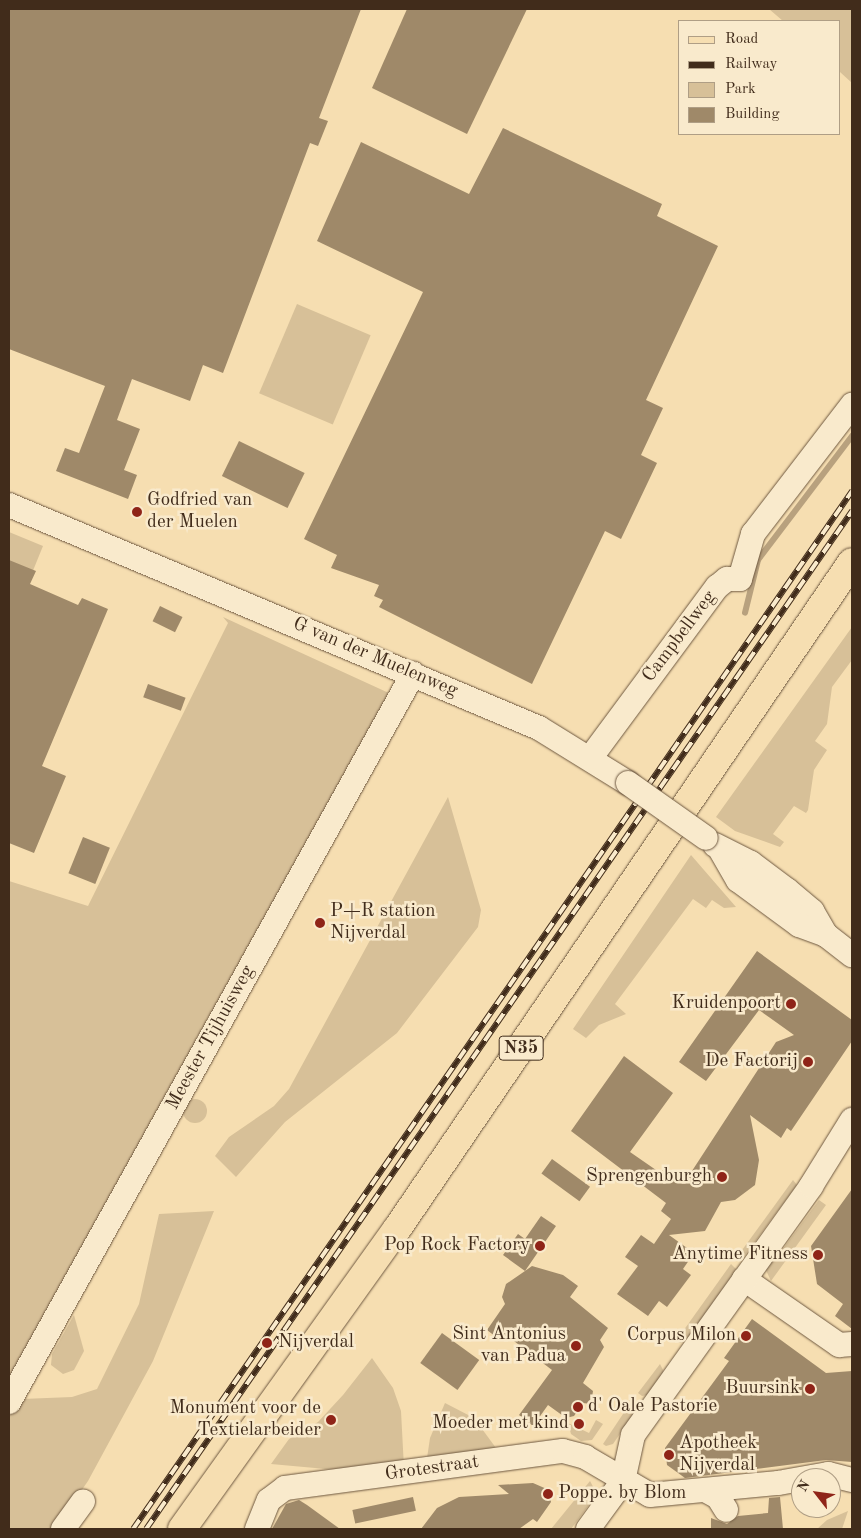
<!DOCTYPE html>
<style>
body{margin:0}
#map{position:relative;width:861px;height:1538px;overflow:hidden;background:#f6deb1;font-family:"Old Standard TT",serif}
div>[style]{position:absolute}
.green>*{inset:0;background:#d7c098;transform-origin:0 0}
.round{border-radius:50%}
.stream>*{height:5.5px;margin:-2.75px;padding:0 2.75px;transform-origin:2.75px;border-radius:2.75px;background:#b8a17e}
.building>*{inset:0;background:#9f8969;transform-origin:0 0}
.roads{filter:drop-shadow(0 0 1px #6e5840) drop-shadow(0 0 1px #6e5840)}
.minor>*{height:24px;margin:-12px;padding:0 12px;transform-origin:12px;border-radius:12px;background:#f9eacc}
.major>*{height:28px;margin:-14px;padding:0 14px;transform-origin:14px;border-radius:14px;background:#f6deb1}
.rail>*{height:5.5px;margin-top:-2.75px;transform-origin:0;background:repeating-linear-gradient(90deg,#f9eacc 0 11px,#412c1b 0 22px);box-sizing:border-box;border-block:1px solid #412c1b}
.bridges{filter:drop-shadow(0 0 1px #6e5840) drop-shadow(0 0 1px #6e5840)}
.minor-bridge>*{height:24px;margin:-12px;padding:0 12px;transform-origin:12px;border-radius:12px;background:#f9eacc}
.dots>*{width:14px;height:14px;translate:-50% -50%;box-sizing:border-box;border:2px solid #f9eacc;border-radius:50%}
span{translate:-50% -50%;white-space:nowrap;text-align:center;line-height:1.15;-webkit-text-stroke:5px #f9eacc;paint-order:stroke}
.shield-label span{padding:1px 4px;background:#f9eacc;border:1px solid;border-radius:4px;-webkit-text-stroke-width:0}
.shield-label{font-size:18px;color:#412c1b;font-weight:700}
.poi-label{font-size:19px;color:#412c1b}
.left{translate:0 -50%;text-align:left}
.right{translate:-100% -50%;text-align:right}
.street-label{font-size:19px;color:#412c1b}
.frame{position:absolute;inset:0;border:10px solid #412c1b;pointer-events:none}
.legend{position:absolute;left:678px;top:20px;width:162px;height:115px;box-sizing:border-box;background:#f9eacc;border:1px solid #af9e85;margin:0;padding:6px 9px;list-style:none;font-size:15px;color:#412c1b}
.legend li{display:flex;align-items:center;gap:10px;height:25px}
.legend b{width:25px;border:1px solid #af9e85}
.north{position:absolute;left:791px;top:1468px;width:50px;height:50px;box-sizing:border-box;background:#f9eacc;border:1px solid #af9e85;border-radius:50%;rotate:300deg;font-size:14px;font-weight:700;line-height:20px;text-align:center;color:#412c1b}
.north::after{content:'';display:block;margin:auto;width:18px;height:22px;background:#8f2418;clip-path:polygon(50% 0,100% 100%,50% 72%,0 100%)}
</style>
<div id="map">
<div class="green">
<i style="clip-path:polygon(769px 9px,852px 9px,852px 83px,840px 72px,840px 21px,783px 21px)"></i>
<i style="left:297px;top:304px;width:80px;height:97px;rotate:23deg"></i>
<i style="clip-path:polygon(9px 532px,43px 546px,32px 573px,9px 563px)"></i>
<i style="clip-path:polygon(223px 617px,391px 694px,9px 1383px,9px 881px,88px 906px,228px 623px)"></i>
<i style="clip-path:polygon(852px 627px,852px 660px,832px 687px,827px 724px,815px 741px,827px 750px,814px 770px,808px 810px,806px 813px,794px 806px,773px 834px,784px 842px,780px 847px,735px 831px,716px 817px)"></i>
<i style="clip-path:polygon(448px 797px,481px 910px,478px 927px,397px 1033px,285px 1122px,236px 1177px,215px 1156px,229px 1137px,274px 1106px,289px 1089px)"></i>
<i style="clip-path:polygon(691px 855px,736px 907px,724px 908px,712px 900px,706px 908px,693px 899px,615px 1004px,626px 1014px,599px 1025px,586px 1038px,573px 1029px)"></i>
<i class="round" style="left:183px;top:1099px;width:24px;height:24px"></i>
<i style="clip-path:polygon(793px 1180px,797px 1185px,742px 1259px,737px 1257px)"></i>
<i style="clip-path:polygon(819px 1200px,826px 1205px,771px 1281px,764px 1266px,775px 1249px,780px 1253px)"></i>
<i style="clip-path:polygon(214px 1211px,153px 1361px,88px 1481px,55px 1529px,9px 1529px,9px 1417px,14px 1408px,22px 1399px,72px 1397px,97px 1389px,139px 1304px,159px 1214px)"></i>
<i style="clip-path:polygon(731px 1264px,737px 1270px,686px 1342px,680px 1343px,676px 1341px)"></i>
<i style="clip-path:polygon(74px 1315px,84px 1351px,74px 1370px,63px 1374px,51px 1365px,52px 1354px)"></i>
<i style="clip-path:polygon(372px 1358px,393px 1388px,401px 1411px,404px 1468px,337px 1470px,271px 1464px,289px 1439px,318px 1422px,343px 1395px)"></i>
<i style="clip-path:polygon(660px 1364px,664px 1372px,648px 1395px,642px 1396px,638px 1393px)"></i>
<i style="clip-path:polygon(631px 1402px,637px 1409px,613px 1444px,606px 1446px,603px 1444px)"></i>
<i style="clip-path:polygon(445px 1403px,474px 1418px,496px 1448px,426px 1465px,430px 1438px)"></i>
<i style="clip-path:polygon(596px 1420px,603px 1424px,592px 1440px,581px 1441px,571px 1434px,568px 1423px,589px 1433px)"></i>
<i style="clip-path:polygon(590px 1481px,597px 1494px,571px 1529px,551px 1529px)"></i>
<i style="clip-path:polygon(848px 1511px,842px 1529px,817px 1529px,827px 1520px)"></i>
</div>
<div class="stream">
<i style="left:745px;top:613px;width:55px;rotate:-76.2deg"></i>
<i style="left:758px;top:560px;width:156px;rotate:-52.8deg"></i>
</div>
<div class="building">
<i style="clip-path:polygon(9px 9px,361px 9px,319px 118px,328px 121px,318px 146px,310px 143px,223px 373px,203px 365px,190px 401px,132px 379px,117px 420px,140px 429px,124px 470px,137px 475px,128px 499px,56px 471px,65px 448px,79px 453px,105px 386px,9px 349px)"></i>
<i style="clip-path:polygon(407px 9px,527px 9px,467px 134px,372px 88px)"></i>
<i style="clip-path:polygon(503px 128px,662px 204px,657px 216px,718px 246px,646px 400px,663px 408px,641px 455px,657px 463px,621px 539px,605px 531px,532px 684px,379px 607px,383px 600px,374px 596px,379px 585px,331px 568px,337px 555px,304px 539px,423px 292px,317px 241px,361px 142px,469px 194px)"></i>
<i style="left:239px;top:441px;width:73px;height:39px;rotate:26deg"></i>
<i style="clip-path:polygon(9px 560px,36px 571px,30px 584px,78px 605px,82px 598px,108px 609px,42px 766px,66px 776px,34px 853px,9px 843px)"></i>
<i style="left:160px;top:606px;width:25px;height:17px;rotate:26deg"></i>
<i style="left:148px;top:684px;width:40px;height:14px;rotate:20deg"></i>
<i style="left:83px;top:837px;width:29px;height:39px;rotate:22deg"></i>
<i style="clip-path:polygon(757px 951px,852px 1020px,852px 1041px,791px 1131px,787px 1128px,781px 1138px,750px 1115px,759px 1160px,755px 1185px,735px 1200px,721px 1202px,705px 1231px,669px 1235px,694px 1253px,683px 1269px,691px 1275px,667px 1307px,659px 1301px,648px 1316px,617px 1294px,638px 1266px,625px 1257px,641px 1235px,654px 1244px,671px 1219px,661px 1211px,666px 1203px,571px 1131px,624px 1056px,673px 1093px,630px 1152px,656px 1170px,690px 1174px,776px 1042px,794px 1035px,759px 1010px,706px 1081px,679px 1062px)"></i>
<i style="left:552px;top:1159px;width:47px;height:18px;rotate:36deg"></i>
<i style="clip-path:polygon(852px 1189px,852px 1329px,835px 1316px,843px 1304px,817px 1284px,811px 1246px)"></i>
<i style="clip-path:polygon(541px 1216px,556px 1226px,525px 1271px,532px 1266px,563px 1275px,578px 1286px,570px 1297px,608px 1328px,600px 1340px,604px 1347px,583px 1383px,593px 1391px,591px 1404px,583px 1403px,574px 1416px,566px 1418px,548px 1405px,533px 1426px,519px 1415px,552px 1370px,510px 1338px,500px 1340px,487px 1330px,505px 1304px,502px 1297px,506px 1284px,525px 1271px,503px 1255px,518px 1234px,525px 1239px)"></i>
<i style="clip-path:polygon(752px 1319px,826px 1373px,852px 1371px,852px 1462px,826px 1460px,685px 1478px,667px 1465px,665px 1448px,729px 1361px,724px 1358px)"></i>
<i style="left:442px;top:1333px;width:46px;height:37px;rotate:36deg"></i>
<i style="clip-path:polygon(533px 1483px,549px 1490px,551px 1502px,537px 1522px,533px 1519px,519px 1529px,421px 1529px,437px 1508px,459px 1497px,509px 1494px,498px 1485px)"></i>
<i style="left:413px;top:1497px;width:14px;height:62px;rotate:78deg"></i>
<i style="clip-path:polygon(780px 1497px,783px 1529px,711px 1529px,711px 1518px,727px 1524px,738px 1516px,768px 1513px,769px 1498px)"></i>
<i style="clip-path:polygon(299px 1500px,307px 1505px,340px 1529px,272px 1529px,286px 1504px)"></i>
</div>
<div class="roads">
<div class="minor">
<i style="left:9px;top:505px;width:575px;rotate:22.82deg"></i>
<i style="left:539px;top:728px;width:105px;rotate:31.7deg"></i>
<i style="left:591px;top:757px;width:212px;rotate:-53.5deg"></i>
<i style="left:717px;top:587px;width:13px;rotate:-39deg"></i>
<i style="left:727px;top:579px;width:13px"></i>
<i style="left:740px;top:579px;width:47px;rotate:-73.9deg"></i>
<i style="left:753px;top:534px;width:163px;rotate:-52.5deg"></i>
<i style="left:715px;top:845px;width:40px;rotate:26.6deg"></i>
<i style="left:751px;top:863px;width:45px;rotate:36.9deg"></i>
<i style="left:787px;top:890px;width:33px;rotate:40deg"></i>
<i style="left:812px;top:911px;width:28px;rotate:60deg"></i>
<i style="left:720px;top:849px;width:36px;rotate:60deg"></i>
<i style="left:738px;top:880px;width:76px;rotate:36.4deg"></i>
<i style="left:799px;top:925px;width:29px;rotate:20deg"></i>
<i style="left:826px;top:935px;width:33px;rotate:38deg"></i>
<i style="left:744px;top:1279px;width:116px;rotate:34.8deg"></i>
<i style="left:839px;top:1345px;width:13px;rotate:-4deg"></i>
<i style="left:9px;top:1402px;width:833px;rotate:-60.97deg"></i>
<i style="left:707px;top:1491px;width:13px;rotate:29deg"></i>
<i style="left:718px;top:1497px;width:15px;rotate:58deg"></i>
<i style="left:63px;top:1529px;width:34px;rotate:-54deg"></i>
<i style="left:257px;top:1529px;width:31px;rotate:-68deg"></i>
<i style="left:269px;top:1500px;width:20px;rotate:-37deg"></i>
<i style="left:285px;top:1488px;width:280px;rotate:-7.6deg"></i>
<i style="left:563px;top:1451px;width:23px;rotate:15deg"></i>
<i style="left:585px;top:1457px;width:75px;rotate:30.3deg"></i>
<i style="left:650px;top:1495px;width:129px;rotate:-5.4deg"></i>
<i style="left:778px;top:1483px;width:51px;rotate:-10.2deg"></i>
<i style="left:828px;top:1474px;width:25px;rotate:14deg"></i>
<i style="left:588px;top:1529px;width:59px;rotate:-53.9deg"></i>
<i style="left:623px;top:1481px;width:47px;rotate:-77.7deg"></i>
<i style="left:633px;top:1435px;width:306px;rotate:-54.4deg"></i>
<i style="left:811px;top:1186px;width:78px;rotate:-58.2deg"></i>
</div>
<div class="major">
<i style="left:182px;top:1529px;width:369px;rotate:-54.4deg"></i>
<i style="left:397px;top:1229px;width:807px;rotate:-55.7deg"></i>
</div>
</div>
<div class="rail">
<i style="left:133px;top:1529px;width:1263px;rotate:-55.29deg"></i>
<i style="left:146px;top:1529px;width:1239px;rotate:-55.26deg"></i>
</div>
<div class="bridges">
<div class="minor-bridge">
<i style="left:628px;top:783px;width:95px;rotate:35.2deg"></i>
</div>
</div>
<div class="dots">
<i style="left:137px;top:512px;background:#8f2418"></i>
<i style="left:320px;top:923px;background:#8f2418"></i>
<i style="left:791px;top:1004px;background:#8f2418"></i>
<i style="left:808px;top:1062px;background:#8f2418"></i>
<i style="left:722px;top:1177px;background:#8f2418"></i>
<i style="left:540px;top:1246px;background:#8f2418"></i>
<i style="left:818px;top:1255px;background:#8f2418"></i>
<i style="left:746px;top:1336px;background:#8f2418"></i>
<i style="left:267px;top:1343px;background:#8f2418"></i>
<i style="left:576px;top:1346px;background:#8f2418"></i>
<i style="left:810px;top:1389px;background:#8f2418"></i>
<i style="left:578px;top:1407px;background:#8f2418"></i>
<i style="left:331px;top:1420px;background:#8f2418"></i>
<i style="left:579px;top:1424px;background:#8f2418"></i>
<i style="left:669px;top:1455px;background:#8f2418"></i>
<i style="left:548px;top:1494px;background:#8f2418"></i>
</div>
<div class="shield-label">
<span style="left:521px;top:1048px">N35</span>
</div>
<div class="poi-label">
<span class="left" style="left:147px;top:512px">Godfried van<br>der Muelen</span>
<span class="left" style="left:330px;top:923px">P+R station<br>Nijverdal</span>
<span class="right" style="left:781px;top:1004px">Kruidenpoort</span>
<span class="right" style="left:798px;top:1062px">De Factorij</span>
<span class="right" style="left:712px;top:1177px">Sprengenburgh</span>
<span class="right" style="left:530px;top:1246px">Pop Rock Factory</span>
<span class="right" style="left:808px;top:1255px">Anytime Fitness</span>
<span class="right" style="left:566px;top:1346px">Sint Antonius<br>van Padua</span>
<span class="right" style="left:736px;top:1336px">Corpus Milon</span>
<span class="left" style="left:278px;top:1343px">Nijverdal</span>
<span class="right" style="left:800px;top:1389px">Buursink</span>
<span class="left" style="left:588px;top:1407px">d' Oale Pastorie</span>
<span class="right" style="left:321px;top:1420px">Monument voor de<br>Textielarbeider</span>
<span class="right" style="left:569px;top:1424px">Moeder met kind</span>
<span class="left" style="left:679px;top:1455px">Apotheek<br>Nijverdal</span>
<span class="left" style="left:558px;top:1494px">Poppe. by Blom</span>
</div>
<div class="street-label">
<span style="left:680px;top:637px;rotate:-53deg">Campbellweg</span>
<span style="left:375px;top:658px;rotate:23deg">G van der Muelenweg</span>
<span style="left:211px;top:1038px;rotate:-61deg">Meester Tijhuisweg</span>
<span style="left:432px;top:1469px;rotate:-8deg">Grotestraat</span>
</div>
<div class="frame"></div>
<ul class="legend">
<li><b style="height:6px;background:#f6deb1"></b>Road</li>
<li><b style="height:6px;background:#412c1b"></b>Railway</li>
<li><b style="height:14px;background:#d7c098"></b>Park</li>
<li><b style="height:14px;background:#9f8969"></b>Building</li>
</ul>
<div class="north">N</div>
</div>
